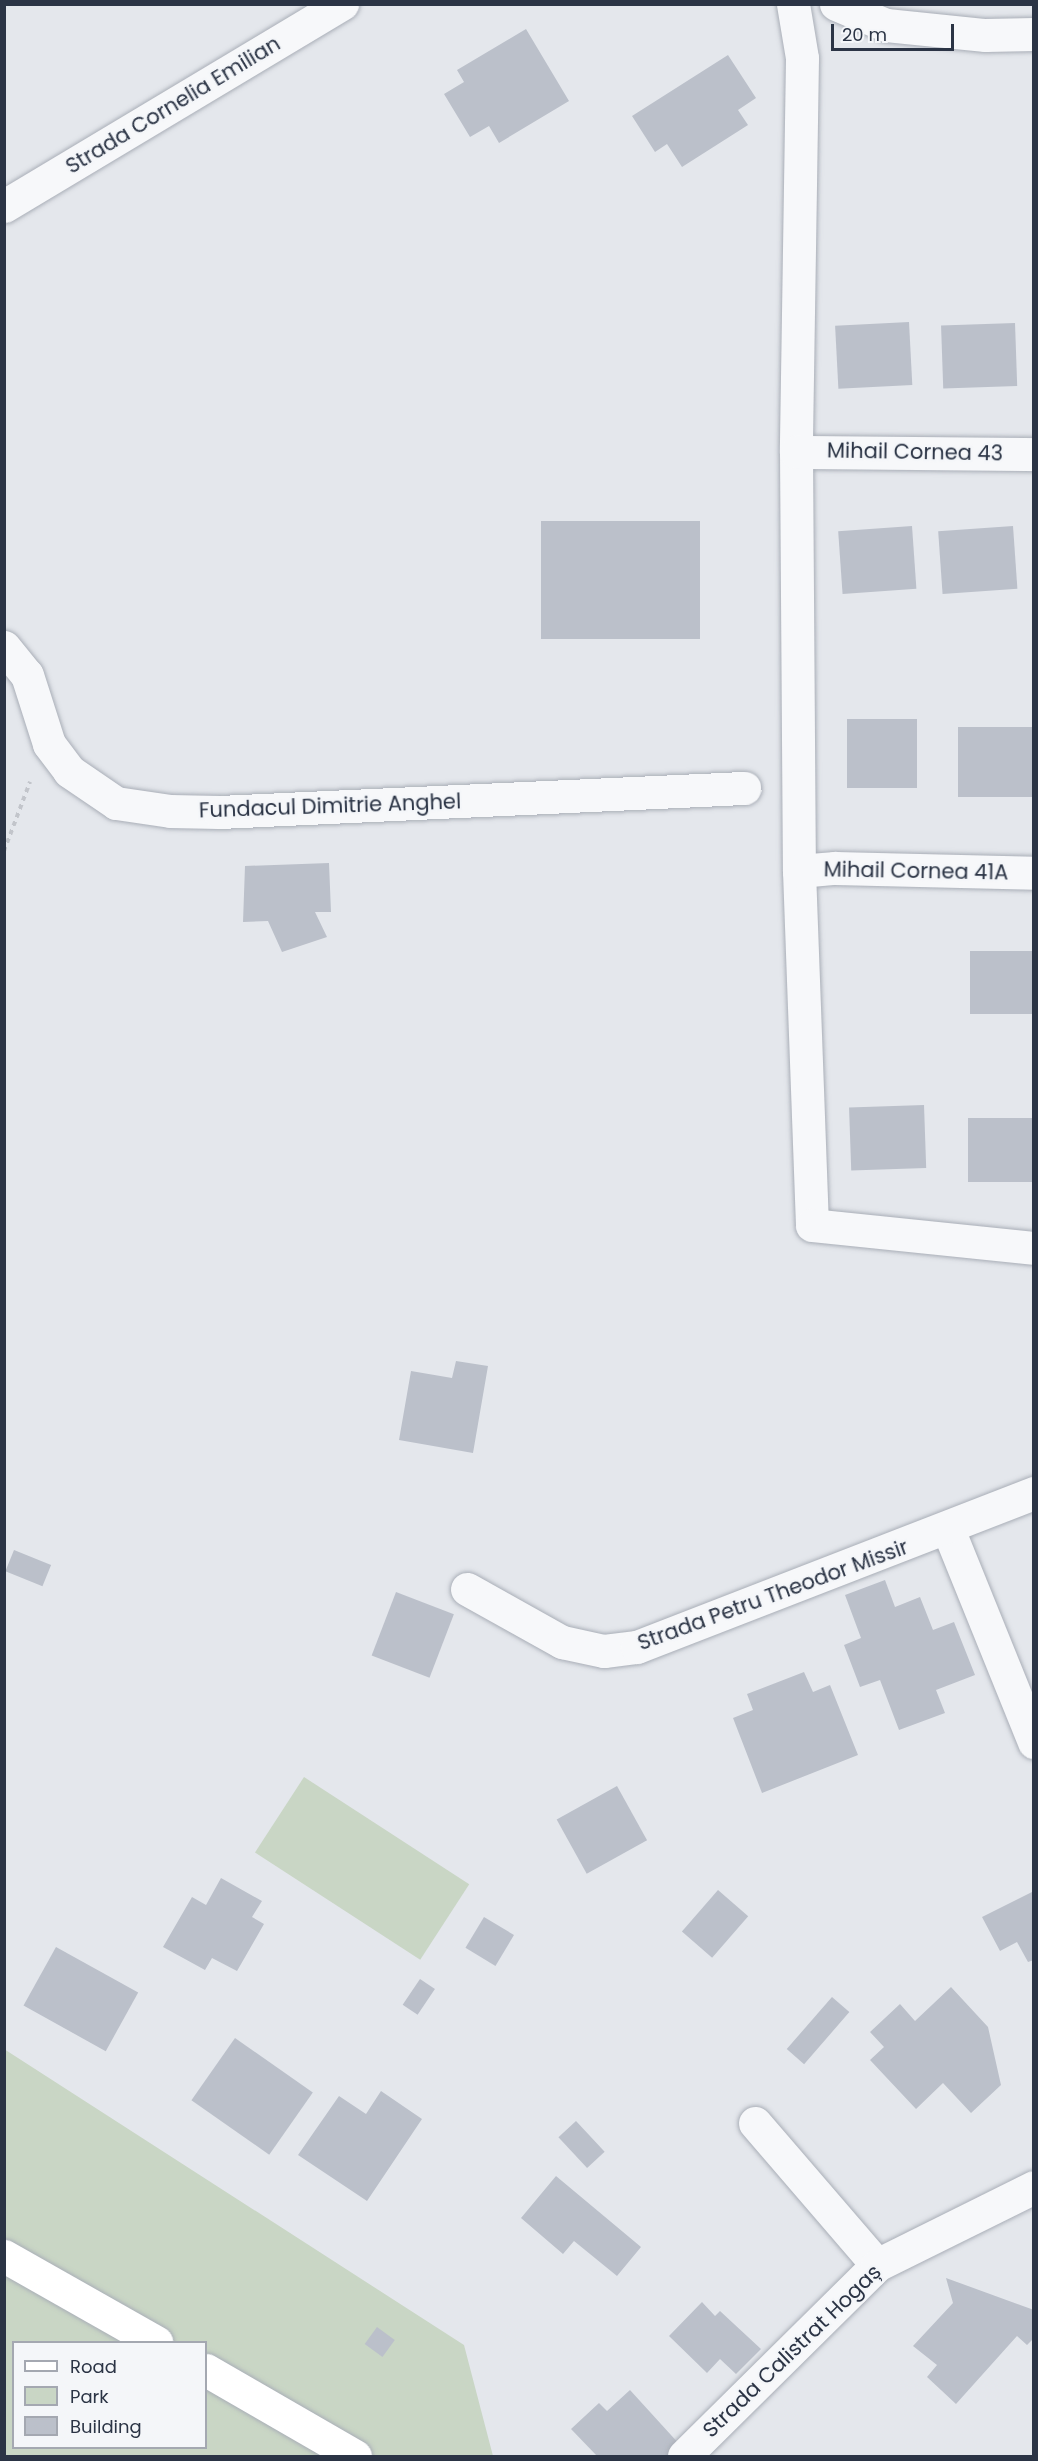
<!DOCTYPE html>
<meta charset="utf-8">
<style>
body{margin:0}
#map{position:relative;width:1038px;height:2461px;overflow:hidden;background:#e4e7ec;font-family:Poppins,sans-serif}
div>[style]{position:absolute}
.green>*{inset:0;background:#c9d6c5;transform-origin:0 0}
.building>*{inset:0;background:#bbc0ca;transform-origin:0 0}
.path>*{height:4px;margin-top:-2px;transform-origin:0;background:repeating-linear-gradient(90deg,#c2c5cb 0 4.5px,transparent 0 9px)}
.roads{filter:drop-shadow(0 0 2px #a9aeb7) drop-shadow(0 0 2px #a9aeb7)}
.minor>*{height:33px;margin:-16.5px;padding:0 16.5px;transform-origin:16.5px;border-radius:16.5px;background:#f7f8fa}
.major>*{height:33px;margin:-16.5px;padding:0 16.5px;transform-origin:16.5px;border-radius:16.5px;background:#fff}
span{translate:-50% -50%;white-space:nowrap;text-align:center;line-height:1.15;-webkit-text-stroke:4.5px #f4f6f9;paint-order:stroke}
.street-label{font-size:21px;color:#2b3445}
.frame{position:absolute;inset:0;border:6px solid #2b3445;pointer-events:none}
.legend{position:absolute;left:12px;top:2341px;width:195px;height:108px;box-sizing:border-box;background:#f4f6f9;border:2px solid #a4a8b1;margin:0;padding:8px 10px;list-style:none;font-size:18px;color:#2b3445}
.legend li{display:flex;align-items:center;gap:12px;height:30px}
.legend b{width:30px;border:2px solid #a4a8b1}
.scale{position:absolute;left:831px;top:24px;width:123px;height:27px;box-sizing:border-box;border:3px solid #2b3445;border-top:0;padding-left:8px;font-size:18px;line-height:21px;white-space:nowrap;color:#2b3445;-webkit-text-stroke:4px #f4f6f9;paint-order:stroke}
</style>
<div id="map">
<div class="green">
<i style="left:304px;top:1777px;width:197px;height:90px;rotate:33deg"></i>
<i style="clip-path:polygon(evenodd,4px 2049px,464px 2345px,493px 2456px,5px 2456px,4px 2049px,14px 2342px,206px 2342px,206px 2448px,14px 2448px,14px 2342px)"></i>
</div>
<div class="building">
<i style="clip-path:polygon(526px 29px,569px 101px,499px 143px,489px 126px,470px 137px,444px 94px,464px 82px,457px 70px)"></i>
<i style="clip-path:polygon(728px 55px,756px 98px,738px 110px,748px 125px,682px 167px,667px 144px,655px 152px,632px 116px)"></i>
<i style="left:909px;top:322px;width:63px;height:74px;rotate:87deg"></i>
<i style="left:1015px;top:323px;width:63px;height:74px;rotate:88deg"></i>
<i style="left:541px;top:521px;width:159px;height:118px"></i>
<i style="left:912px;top:526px;width:63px;height:74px;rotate:86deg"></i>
<i style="left:1013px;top:526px;width:63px;height:75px;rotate:86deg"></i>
<i style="left:847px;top:719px;width:70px;height:69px"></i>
<i style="left:1034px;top:727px;width:70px;height:76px;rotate:90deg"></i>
<i style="clip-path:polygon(329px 863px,331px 912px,315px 912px,327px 937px,282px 952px,268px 921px,243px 922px,245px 866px)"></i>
<i style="left:1034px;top:951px;width:63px;height:64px;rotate:90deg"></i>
<i style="left:924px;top:1105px;width:63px;height:75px;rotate:88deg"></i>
<i style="left:1034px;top:1118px;width:64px;height:66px;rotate:90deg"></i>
<i style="clip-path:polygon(456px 1361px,488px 1366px,473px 1453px,399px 1440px,411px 1371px,452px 1378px)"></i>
<i style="left:14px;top:1550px;width:40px;height:23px;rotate:22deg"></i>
<i style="clip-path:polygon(885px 1580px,895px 1607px,920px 1597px,933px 1630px,954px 1622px,975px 1675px,936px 1690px,945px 1713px,899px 1730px,880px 1680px,860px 1687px,844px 1645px,861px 1638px,845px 1595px)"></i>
<i style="left:396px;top:1592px;width:62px;height:68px;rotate:21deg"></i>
<i style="clip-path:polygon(804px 1672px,813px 1692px,830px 1685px,858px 1755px,762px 1793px,733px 1718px,753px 1710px,747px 1694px)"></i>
<i style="left:617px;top:1786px;width:62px;height:69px;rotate:61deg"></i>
<i style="clip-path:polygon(221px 1878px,262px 1901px,252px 1917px,264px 1924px,237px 1971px,212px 1958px,205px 1970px,163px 1947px,192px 1897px,206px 1905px)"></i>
<i style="left:718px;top:1890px;width:40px;height:55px;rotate:41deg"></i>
<i style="clip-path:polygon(1034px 1891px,1034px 1960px,1028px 1962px,1017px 1942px,1000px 1951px,982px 1917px)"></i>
<i style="left:484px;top:1917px;width:35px;height:36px;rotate:31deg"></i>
<i style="left:56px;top:1947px;width:94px;height:67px;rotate:29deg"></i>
<i style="left:420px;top:1979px;width:18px;height:31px;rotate:34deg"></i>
<i style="clip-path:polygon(951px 1987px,988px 2027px,1001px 2085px,971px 2113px,943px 2083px,916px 2109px,870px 2060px,884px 2047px,870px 2032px,900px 2004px,915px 2021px)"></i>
<i style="left:832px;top:1997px;width:23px;height:69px;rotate:41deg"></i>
<i style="left:235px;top:2038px;width:95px;height:76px;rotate:35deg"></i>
<i style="clip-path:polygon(381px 2091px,422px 2119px,367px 2201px,298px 2155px,339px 2096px,366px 2114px)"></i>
<i style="left:576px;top:2121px;width:42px;height:24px;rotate:47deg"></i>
<i style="clip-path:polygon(556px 2176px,641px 2247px,617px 2276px,574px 2241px,563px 2254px,521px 2218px)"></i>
<i style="clip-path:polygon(946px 2278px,1034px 2310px,1034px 2338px,1027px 2345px,1017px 2336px,956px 2404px,927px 2377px,937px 2365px,913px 2346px,953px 2303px)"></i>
<i style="clip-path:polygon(702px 2302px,715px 2316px,720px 2311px,761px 2349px,736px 2374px,720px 2359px,707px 2373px,669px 2336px)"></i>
<i style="left:377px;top:2327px;width:22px;height:21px;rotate:36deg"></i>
<i style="clip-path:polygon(630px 2390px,681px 2446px,670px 2456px,597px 2456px,571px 2429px,599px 2403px,607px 2411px)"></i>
</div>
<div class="path">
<i style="left:4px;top:851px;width:74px;rotate:-69.4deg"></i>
</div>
<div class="roads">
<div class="minor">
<i style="left:793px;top:4px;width:55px;rotate:80.5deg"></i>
<i style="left:802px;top:58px;width:394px;rotate:90.9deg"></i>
<i style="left:796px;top:452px;width:419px;rotate:89.6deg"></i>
<i style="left:799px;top:871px;width:354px;rotate:87.9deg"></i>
<i style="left:812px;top:1225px;width:223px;rotate:5.9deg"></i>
<i style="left:836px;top:4px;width:54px;rotate:22.8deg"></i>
<i style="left:886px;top:25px;width:100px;rotate:5.8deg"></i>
<i style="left:985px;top:35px;width:49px;rotate:-1.2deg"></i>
<i style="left:4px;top:206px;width:394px;rotate:-30.9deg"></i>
<i style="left:796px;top:452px;width:238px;rotate:0.5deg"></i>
<i style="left:4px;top:647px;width:36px;rotate:51deg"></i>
<i style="left:27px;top:675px;width:72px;rotate:72.3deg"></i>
<i style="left:49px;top:744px;width:34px;rotate:53deg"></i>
<i style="left:69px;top:771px;width:57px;rotate:34.2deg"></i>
<i style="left:116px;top:803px;width:55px;rotate:8.4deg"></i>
<i style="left:170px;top:811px;width:49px;rotate:1.2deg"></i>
<i style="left:219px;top:812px;width:526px;rotate:-2.62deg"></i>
<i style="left:799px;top:871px;width:36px;rotate:-5deg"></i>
<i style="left:835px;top:868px;width:199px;rotate:1.4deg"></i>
<i style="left:948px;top:1529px;width:230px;rotate:68deg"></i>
<i style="left:467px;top:1589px;width:109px;rotate:29.2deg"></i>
<i style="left:562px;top:1642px;width:43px;rotate:12.1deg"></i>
<i style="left:604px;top:1651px;width:33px;rotate:-7deg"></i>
<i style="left:637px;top:1647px;width:426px;rotate:-21.2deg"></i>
<i style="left:755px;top:2123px;width:187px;rotate:49.3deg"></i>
<i style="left:684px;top:2456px;width:272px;rotate:-44.7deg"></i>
<i style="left:877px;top:2265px;width:175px;rotate:-26.4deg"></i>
</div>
<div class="major">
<i style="left:4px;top:2256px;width:175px;rotate:29.5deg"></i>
<i style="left:206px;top:2370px;width:172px;rotate:30deg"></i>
</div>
</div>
<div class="street-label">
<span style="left:173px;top:105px;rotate:-31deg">Strada Cornelia Emilian</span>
<span style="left:915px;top:452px;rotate:1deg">Mihail Cornea 43</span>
<span style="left:330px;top:806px;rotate:-2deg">Fundacul Dimitrie Anghel</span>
<span style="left:916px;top:871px;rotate:1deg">Mihail Cornea 41A</span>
<span style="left:773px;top:1595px;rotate:-20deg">Strada Petru Theodor Missir</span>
<span style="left:792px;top:2351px;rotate:-44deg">Strada Calistrat Hogaș</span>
</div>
<div class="frame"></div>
<ul class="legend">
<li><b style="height:8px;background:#fff"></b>Road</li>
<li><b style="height:16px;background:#c9d6c5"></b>Park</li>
<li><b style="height:16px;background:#bbc0ca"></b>Building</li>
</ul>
<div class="scale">20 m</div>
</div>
